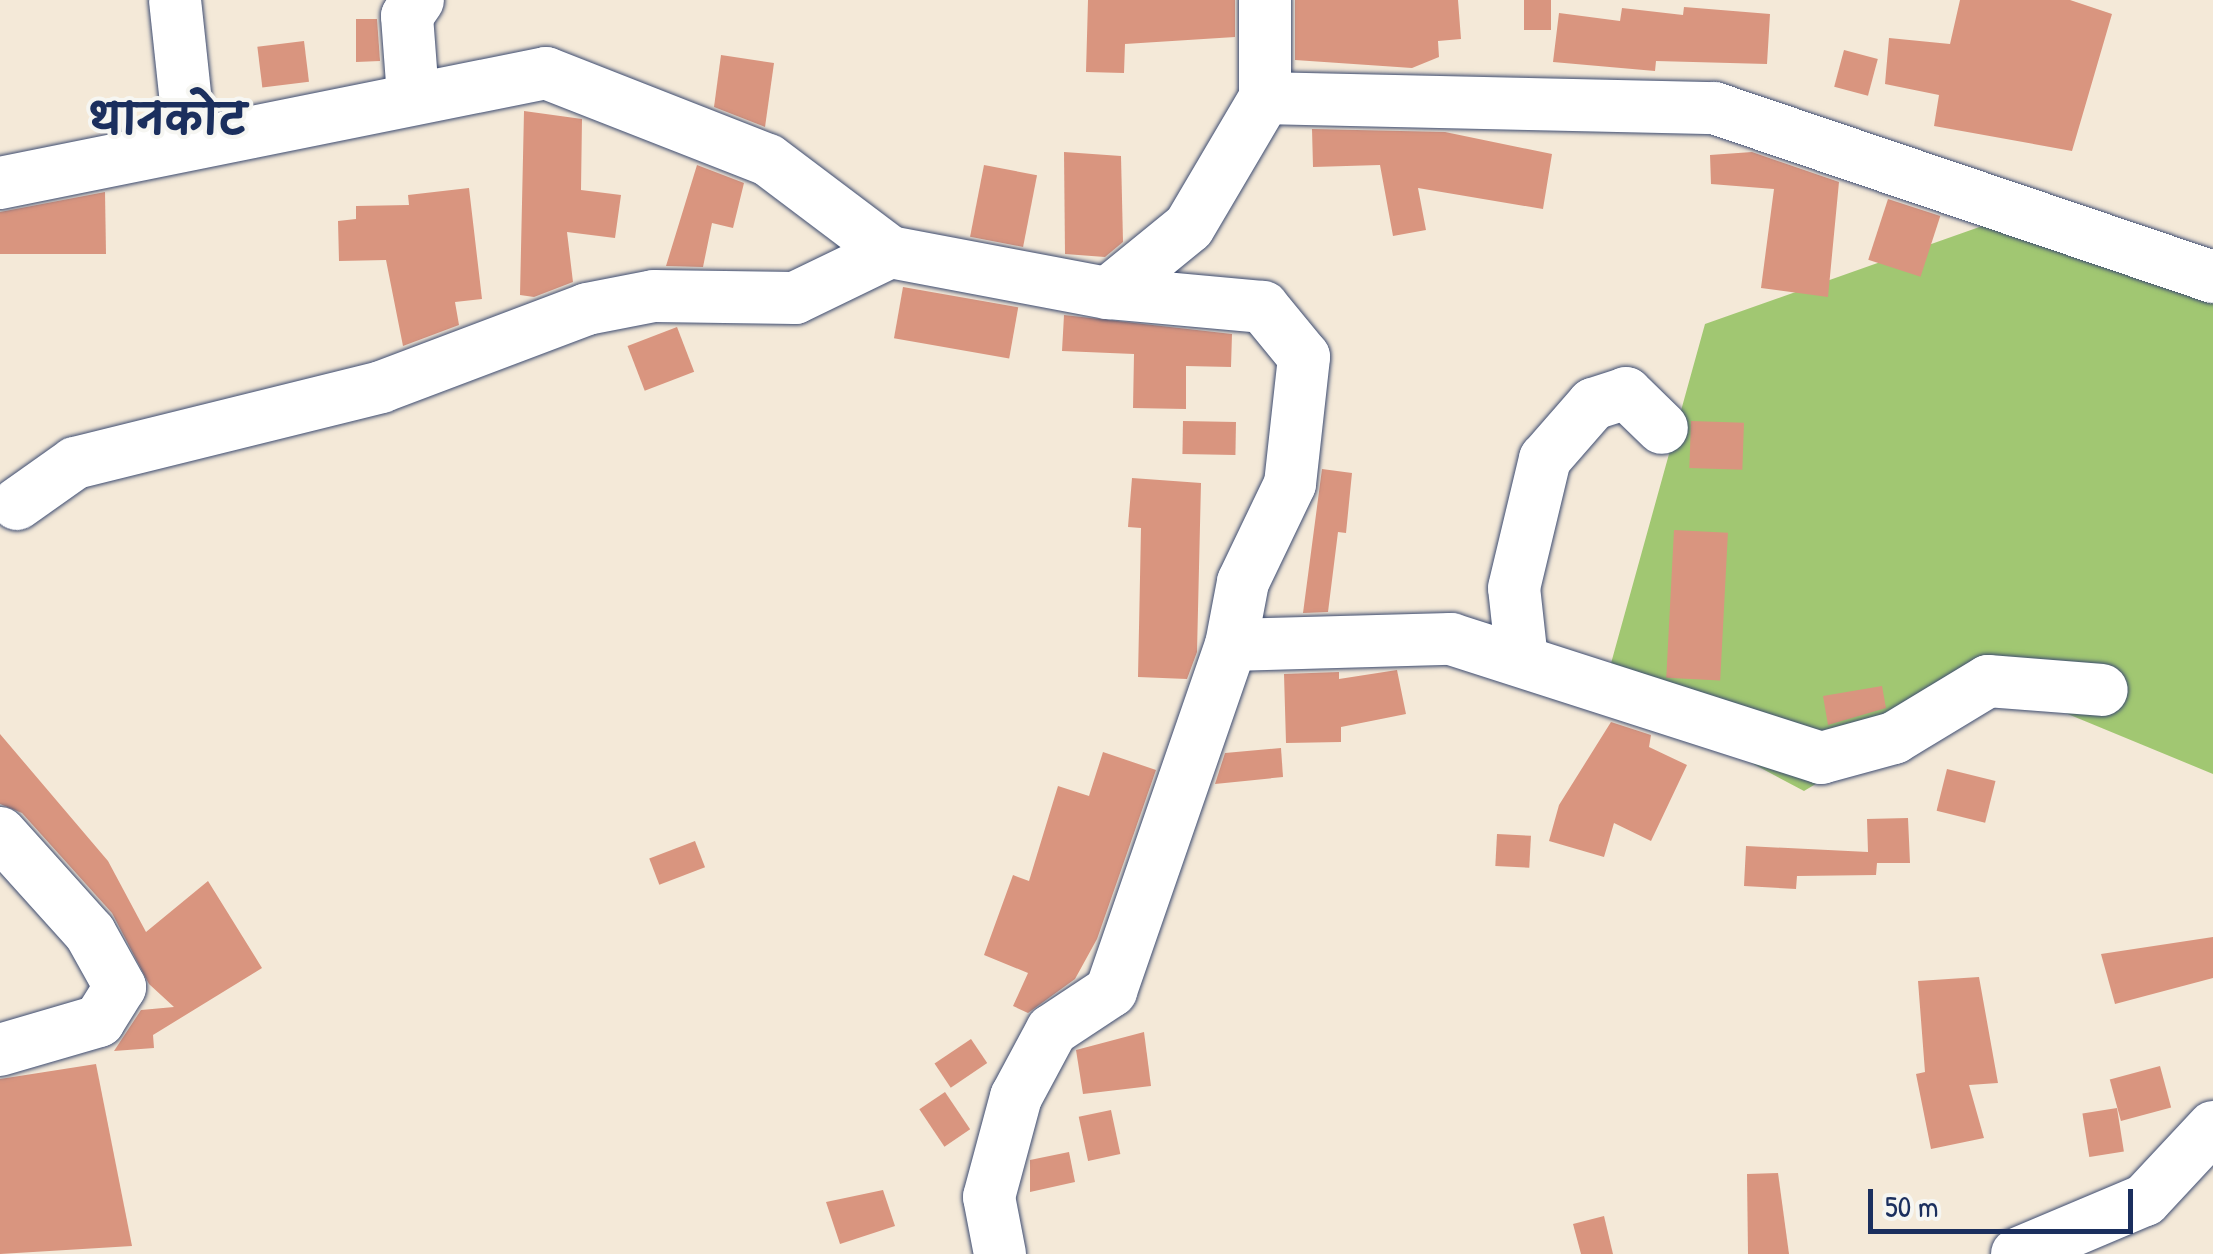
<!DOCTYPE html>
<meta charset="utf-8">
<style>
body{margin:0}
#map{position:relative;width:2213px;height:1254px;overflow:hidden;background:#f4e9d8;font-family:"Patrick Hand","Playpen Sans Deva",sans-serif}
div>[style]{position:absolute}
.green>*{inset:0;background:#a1c772}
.building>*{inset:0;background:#d9957f;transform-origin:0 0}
.roads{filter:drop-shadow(0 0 2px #3c4b70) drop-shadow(0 0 2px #3c4b70)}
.minor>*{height:52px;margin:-26px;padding:0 26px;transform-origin:26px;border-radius:26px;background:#fff}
span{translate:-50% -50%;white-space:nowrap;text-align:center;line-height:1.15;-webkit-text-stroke:8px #f6f6f2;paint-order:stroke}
.district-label{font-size:42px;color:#1b2f5e;font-weight:700}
.scale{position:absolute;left:1868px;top:1189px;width:265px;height:45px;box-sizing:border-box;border:5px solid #1b2f5e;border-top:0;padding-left:12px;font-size:30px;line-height:35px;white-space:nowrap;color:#1b2f5e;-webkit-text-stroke:8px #f6f6f2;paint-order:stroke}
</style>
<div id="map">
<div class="green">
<i style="clip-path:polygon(2019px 213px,2213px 260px,2213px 774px,1988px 681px,1804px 791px,1605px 685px,1705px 324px)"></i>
</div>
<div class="building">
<i style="clip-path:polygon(1088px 0,1235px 0,1235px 37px,1125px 44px,1124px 73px,1086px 72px)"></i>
<i style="clip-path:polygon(1295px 0,1458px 0,1461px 39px,1438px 41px,1439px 57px,1412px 68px,1295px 60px)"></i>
<i style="left:1524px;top:0;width:27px;height:30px"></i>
<i style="clip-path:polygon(1960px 0,2070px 0,2112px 14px,2072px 151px,1934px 126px,1939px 95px,1885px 84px,1889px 38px,1950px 44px)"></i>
<i style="clip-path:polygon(1684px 7px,1770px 14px,1767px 64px,1656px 61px,1655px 71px,1553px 62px,1559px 13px,1620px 21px,1622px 8px,1683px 15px)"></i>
<i style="clip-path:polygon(356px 19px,377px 19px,380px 61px,356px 62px)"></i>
<i style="left:304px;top:41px;width:41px;height:47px;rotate:83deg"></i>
<i style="left:1844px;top:50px;width:35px;height:38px;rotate:15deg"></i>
<i style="clip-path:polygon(721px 55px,774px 63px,765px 127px,714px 107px)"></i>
<i style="clip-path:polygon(524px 111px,582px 119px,581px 190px,621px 195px,615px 238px,567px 232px,573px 282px,534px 297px,520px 295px)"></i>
<i style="clip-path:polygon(1312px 129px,1445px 132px,1552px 154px,1543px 209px,1418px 188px,1426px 230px,1393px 236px,1380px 165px,1313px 167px)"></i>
<i style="clip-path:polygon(1064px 152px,1121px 156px,1123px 242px,1105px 257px,1065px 254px)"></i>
<i style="clip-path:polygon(1752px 152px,1839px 182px,1828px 297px,1761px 288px,1774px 189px,1711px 184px,1710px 155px)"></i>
<i style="clip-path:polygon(697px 165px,744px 183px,733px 228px,712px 223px,703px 267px,666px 266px)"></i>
<i style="left:984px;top:165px;width:54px;height:73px;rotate:11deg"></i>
<i style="clip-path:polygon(469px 188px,482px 299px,455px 302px,459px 325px,403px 346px,386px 260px,339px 261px,338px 221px,356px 219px,356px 206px,409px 205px,408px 195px)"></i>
<i style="clip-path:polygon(105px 192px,106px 254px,0 254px,0 212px)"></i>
<i style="left:1888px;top:199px;width:55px;height:64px;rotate:18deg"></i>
<i style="left:903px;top:287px;width:117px;height:52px;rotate:10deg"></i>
<i style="clip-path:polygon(1064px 315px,1232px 334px,1231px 367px,1186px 366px,1186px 409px,1133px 408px,1134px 354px,1062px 351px)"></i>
<i style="left:677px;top:327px;width:48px;height:53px;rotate:69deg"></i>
<i style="left:1183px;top:421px;width:53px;height:33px;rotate:1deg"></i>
<i style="left:1691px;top:421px;width:53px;height:47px;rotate:2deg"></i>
<i style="clip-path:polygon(1322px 469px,1352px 473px,1346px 533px,1338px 532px,1328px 612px,1303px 613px)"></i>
<i style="clip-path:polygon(1132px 478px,1201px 483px,1197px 652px,1187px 679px,1138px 677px,1141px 528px,1128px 527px)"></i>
<i style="left:1674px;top:530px;width:54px;height:148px;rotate:3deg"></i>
<i style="clip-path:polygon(1397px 670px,1406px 714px,1341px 727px,1341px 742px,1286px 743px,1284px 674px,1339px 672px,1339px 679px)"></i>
<i style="clip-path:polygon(1882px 686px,1886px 708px,1828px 725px,1823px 696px)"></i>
<i style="clip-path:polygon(1611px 722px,1651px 735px,1649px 747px,1687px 765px,1651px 841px,1614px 823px,1604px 857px,1549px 841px,1559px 805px)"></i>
<i style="clip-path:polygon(0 734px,108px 861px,146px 932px,208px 881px,262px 968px,153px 1035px,154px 1048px,114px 1051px,141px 1010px,174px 1007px,149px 984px,112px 913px,22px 813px,0 804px)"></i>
<i style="clip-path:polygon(1281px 748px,1283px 777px,1215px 784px,1225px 753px)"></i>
<i style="clip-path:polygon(1103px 752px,1156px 770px,1097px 939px,1075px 979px,1028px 1013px,1013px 1006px,1028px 973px,984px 955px,1013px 875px,1029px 881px,1058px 786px,1089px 796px)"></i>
<i style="left:1947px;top:769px;width:50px;height:43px;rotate:14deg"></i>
<i style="clip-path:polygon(1908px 818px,1910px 863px,1877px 863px,1876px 875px,1797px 876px,1796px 889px,1744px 886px,1746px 846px,1868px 852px,1867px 819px)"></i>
<i style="left:1497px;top:834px;width:34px;height:32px;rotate:3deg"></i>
<i style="left:695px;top:841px;width:28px;height:49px;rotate:69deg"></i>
<i style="clip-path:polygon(2213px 937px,2213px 978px,2115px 1004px,2101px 954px)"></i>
<i style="clip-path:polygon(1979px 977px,1998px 1083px,1969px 1085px,1984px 1138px,1931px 1149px,1916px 1074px,1925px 1072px,1918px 981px)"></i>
<i style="clip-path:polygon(1144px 1032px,1151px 1086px,1083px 1094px,1076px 1050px)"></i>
<i style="left:971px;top:1039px;width:29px;height:44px;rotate:56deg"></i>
<i style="clip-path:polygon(96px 1064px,132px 1246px,0 1254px,0 1079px)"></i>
<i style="left:2160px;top:1066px;width:43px;height:52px;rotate:75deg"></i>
<i style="left:945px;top:1092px;width:45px;height:31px;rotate:56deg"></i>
<i style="left:2117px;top:1108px;width:44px;height:35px;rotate:81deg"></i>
<i style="left:1111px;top:1110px;width:45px;height:33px;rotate:78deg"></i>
<i style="clip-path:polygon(1069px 1152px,1075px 1182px,1030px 1192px,1030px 1160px)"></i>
<i style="clip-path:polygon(1778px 1173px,1789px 1254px,1748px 1254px,1747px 1174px)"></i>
<i style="clip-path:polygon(883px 1190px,895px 1226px,840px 1244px,826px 1202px)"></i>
<i style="clip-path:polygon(1604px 1216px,1613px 1254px,1581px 1254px,1573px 1224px)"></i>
</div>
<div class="roads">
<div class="minor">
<i style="left:175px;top:0;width:142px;rotate:83.9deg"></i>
<i style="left:413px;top:96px;width:80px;rotate:-94.3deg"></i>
<i style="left:407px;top:16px;width:19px;rotate:-55deg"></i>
<i style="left:1265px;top:98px;width:449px;rotate:1.3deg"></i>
<i style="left:1714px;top:108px;width:527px;rotate:18.71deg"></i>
<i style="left:0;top:183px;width:557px;rotate:-11.39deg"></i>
<i style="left:546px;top:73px;width:238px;rotate:21.4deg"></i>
<i style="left:768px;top:160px;width:153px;rotate:37deg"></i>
<i style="left:890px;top:252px;width:222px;rotate:10.7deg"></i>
<i style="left:1108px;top:293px;width:104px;rotate:-39.2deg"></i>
<i style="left:1189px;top:227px;width:150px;rotate:-59.5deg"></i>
<i style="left:1265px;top:98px;width:98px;rotate:-90deg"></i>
<i style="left:17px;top:504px;width:71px;rotate:-35.3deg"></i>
<i style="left:75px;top:463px;width:315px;rotate:-13.9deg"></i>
<i style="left:381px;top:387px;width:220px;rotate:-20.7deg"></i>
<i style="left:587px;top:309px;width:68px;rotate:-11deg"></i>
<i style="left:654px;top:296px;width:141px;rotate:0.8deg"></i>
<i style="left:795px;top:298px;width:106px;rotate:-25.8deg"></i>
<i style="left:1231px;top:645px;width:220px;rotate:-1.6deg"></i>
<i style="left:1451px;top:639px;width:389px;rotate:17.8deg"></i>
<i style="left:1821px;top:758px;width:76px;rotate:-15.3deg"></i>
<i style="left:1894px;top:738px;width:110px;rotate:-31.2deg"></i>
<i style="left:1988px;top:681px;width:114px;rotate:4.5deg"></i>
<i style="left:1522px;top:660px;width:72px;rotate:-96.3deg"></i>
<i style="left:1514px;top:588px;width:133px;rotate:-76.5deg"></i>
<i style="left:1545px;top:459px;width:73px;rotate:-48.9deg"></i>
<i style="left:1593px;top:404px;width:35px;rotate:-18deg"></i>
<i style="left:1626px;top:393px;width:50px;rotate:44.2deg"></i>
<i style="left:0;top:833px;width:135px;rotate:48deg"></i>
<i style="left:90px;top:933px;width:62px;rotate:60.9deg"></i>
<i style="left:120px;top:987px;width:40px;rotate:122deg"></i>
<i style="left:99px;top:1021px;width:103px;rotate:163.7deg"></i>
<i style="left:1000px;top:1254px;width:58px;rotate:-100.9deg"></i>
<i style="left:989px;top:1197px;width:104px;rotate:-74.9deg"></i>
<i style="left:1016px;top:1097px;width:76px;rotate:-61.8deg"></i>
<i style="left:1052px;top:1030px;width:71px;rotate:-33.5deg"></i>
<i style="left:1111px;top:991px;width:366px;rotate:-70.9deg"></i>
<i style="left:1231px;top:645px;width:64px;rotate:-79.2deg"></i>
<i style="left:1243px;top:582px;width:109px;rotate:-64.4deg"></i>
<i style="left:1290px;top:484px;width:128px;rotate:-83.7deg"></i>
<i style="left:1304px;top:357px;width:65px;rotate:-129.4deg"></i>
<i style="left:1263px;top:307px;width:156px;rotate:-174.8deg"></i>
<i style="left:2017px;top:1254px;width:139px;rotate:-22.9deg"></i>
<i style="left:2145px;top:1200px;width:100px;rotate:-47deg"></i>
</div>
</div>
<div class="district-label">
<span style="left:167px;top:119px">थानकोट</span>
</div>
<div class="scale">50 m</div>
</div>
